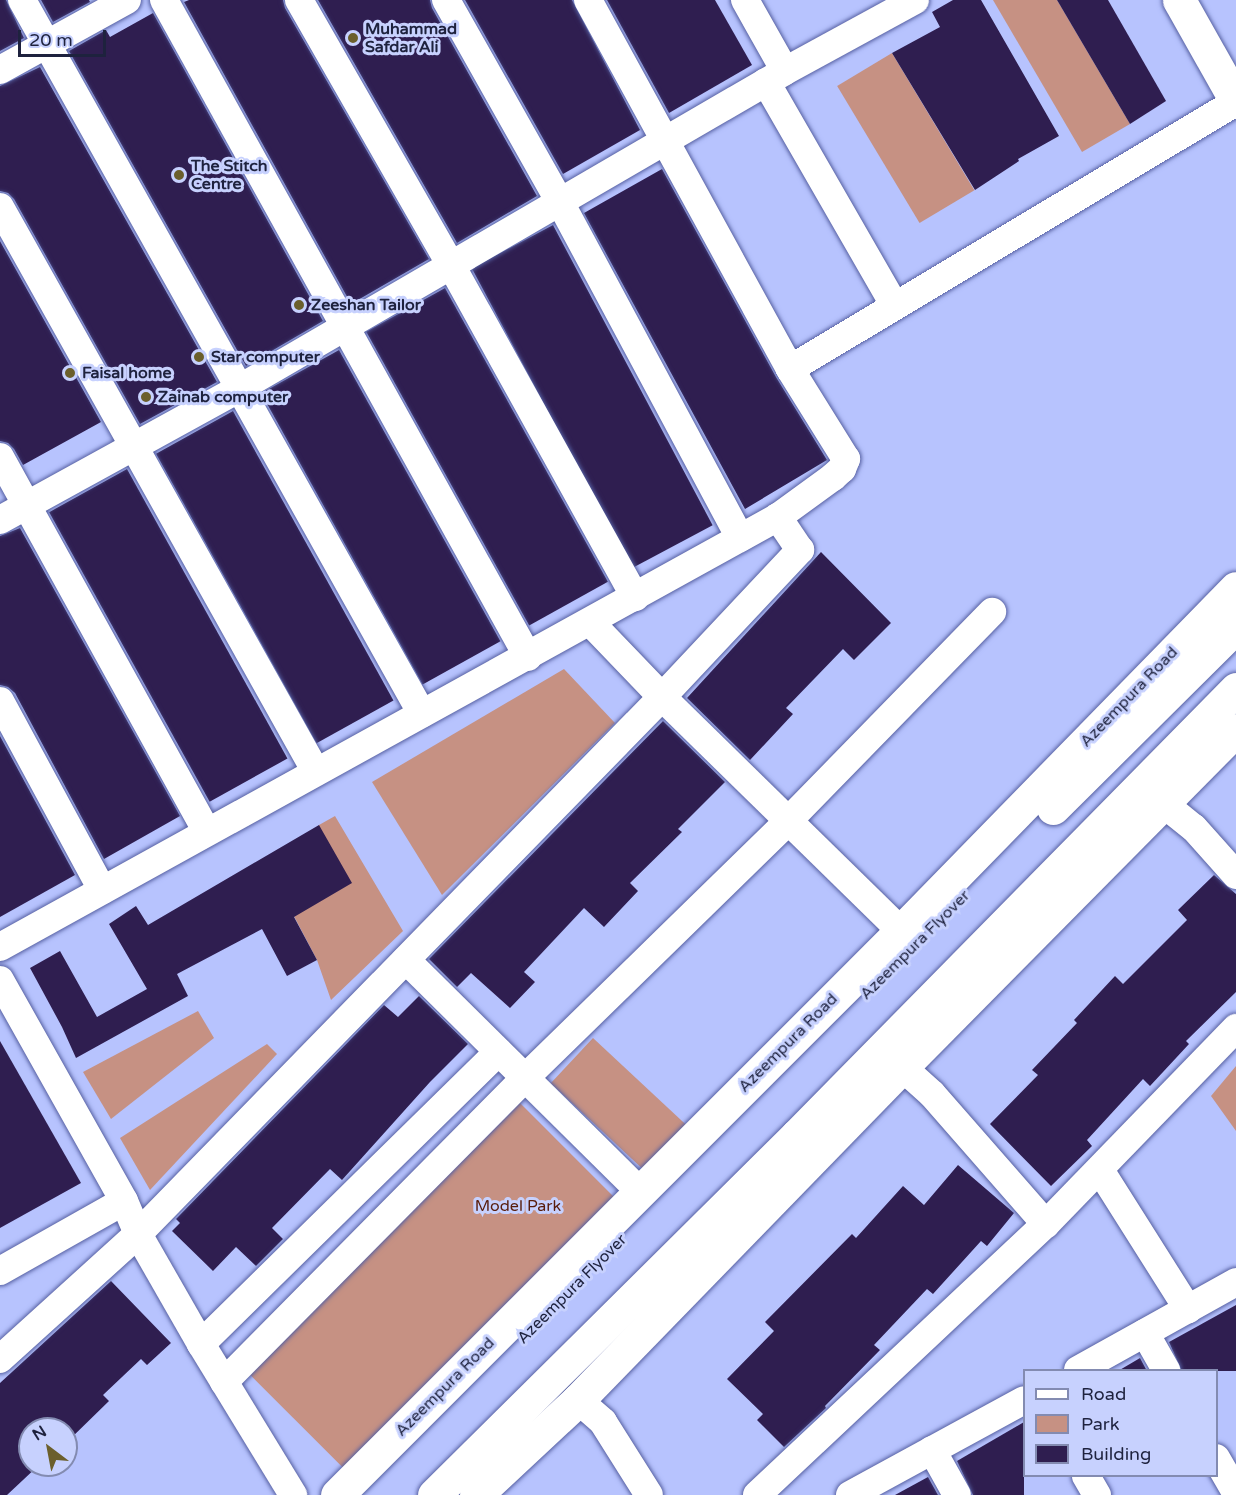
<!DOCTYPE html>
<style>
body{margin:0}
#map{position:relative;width:1236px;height:1495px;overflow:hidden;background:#b7c3fe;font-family:"Varela Round",sans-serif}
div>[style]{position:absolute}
.green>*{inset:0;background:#c69183;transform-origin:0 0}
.building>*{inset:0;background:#2f1e50;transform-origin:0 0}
.roads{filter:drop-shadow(0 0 2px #5660a2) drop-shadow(0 0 2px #5660a2)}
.minor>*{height:28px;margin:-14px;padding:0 14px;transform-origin:14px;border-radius:14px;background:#fff}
.secondary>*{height:33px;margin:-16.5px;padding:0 16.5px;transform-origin:16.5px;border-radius:16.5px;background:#fff}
.primary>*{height:33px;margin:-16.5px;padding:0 16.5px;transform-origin:16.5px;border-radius:16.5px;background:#fff}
.dots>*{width:16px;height:16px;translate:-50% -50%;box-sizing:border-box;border:3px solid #c7d1fe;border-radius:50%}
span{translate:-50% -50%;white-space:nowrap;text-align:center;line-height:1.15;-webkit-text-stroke:6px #c7d1fe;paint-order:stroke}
.poi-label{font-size:16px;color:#1e223e;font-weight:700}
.left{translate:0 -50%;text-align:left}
.street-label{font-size:16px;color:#1e223e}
.park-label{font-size:16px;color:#581c0b}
.legend{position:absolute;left:1023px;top:1369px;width:195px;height:108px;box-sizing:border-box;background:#c7d1fe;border:2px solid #838bb1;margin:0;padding:8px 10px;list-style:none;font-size:18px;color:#1e223e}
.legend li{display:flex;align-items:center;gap:12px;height:30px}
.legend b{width:30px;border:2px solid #838bb1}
.north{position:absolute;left:18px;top:1417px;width:60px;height:60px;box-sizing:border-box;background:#c7d1fe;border:2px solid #838bb1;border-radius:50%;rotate:328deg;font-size:16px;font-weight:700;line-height:24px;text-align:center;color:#1e223e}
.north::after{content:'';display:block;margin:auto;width:21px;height:27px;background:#6b5f2c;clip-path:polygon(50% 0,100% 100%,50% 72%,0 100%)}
.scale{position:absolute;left:18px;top:30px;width:88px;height:27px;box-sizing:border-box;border:3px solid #1e223e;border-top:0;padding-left:8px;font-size:18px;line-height:21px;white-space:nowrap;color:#1e223e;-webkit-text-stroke:4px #c7d1fe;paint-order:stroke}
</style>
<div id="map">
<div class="green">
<i style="clip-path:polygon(993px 0,1057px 0,1130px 124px,1082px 152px)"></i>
<i style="left:892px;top:53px;width:160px;height:64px;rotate:59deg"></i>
<i style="clip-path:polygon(564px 669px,615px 723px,442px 895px,372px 782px)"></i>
<i style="clip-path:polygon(335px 816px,403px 931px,331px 1000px,317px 960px,287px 903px,319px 825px)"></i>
<i style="clip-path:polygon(198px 1011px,214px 1038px,111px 1119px,83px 1072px)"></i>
<i style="left:593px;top:1038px;width:132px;height:62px;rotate:43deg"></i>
<i style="clip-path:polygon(267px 1044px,277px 1054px,150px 1190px,120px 1138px)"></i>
<i style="clip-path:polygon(1236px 1066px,1236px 1131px,1211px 1096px)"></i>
<i style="left:520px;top:1103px;width:142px;height:383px;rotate:45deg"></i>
</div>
<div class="building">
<i style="clip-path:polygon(0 0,6px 0,24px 38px,0 51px)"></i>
<i style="clip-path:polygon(41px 0,89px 0,90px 2px,53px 22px)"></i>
<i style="clip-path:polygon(189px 0,283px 0,285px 8px,429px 259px,351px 304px,184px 2px)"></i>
<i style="clip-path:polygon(318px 0,430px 0,432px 8px,537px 196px,457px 243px)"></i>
<i style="clip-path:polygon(465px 0,572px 0,640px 130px,563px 174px)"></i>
<i style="clip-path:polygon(607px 0,715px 0,752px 65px,669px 113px)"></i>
<i style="clip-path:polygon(953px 0,981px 0,1059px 136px,1018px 159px,1019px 161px,975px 190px,892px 53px,940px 27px,932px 12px)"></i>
<i style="clip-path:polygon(1057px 0,1108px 0,1166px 101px,1130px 124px)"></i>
<i style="clip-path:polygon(153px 13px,323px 321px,246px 366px,69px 51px,106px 30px,110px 37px)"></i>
<i style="clip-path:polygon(40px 67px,217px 382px,140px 424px,14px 199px,8px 193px,0 191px,0 86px)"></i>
<i style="clip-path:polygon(662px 169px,776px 377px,827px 460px,745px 509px,584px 213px)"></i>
<i style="left:553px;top:225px;width:340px;height:92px;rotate:62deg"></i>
<i style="clip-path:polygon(0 241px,101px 422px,23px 465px,14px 449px,8px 443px,0 441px)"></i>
<i style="left:445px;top:288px;width:336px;height:90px;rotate:61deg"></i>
<i style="left:339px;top:350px;width:333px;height:89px;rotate:61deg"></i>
<i style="left:233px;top:411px;width:331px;height:88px;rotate:61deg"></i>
<i style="left:127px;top:469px;width:331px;height:89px;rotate:61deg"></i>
<i style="clip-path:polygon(20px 528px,180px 816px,104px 859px,15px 693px,8px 687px,0 685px,0 536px)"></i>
<i style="clip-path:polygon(821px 552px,891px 623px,854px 660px,843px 649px,786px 708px,793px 714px,750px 760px,687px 698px)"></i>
<i style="clip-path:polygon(663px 721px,725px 782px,678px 829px,682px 832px,630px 883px,638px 891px,604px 927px,584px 908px,524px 972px,535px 982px,510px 1008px,471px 973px,457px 987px,429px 959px)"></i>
<i style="clip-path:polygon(0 736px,75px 875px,0 917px)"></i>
<i style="clip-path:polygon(319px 825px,352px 883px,294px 917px,317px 960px,287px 976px,262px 929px,177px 974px,188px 996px,76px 1058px,62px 1027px,30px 968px,60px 951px,97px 1017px,147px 989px,109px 924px,136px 906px,148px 925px)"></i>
<i style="clip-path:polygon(1214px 875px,1236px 894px,1236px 992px,1186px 1041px,1189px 1044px,1150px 1086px,1143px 1079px,1087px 1140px,1092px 1146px,1051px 1186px,990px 1124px,1038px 1075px,1032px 1070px,1077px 1023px,1074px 1020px,1115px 976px,1123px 984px,1187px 920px,1178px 910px)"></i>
<i style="clip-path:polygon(419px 996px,468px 1044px,430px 1082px,342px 1180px,330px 1169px,272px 1228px,283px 1239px,256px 1266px,236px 1247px,213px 1271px,172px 1231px,180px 1223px,176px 1219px,384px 1005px,398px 1017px)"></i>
<i style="clip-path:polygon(0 1041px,81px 1183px,0 1228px)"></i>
<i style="clip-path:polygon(958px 1165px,1014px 1213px,987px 1246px,981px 1241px,933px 1294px,927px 1289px,874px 1345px,880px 1350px,825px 1406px,826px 1408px,784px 1447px,757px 1420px,763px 1414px,727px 1379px,774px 1331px,765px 1322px,852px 1234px,856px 1238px,903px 1186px,924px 1205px)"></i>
<i style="clip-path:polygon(111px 1281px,171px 1343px,147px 1365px,141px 1359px,103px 1395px,109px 1401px,66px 1443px,66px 1429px,30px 1429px,30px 1465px,39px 1465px,7px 1495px,0 1495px,0 1383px)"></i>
<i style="clip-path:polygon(1236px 1305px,1236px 1371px,1182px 1371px,1169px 1342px)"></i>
<i style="clip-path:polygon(1140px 1358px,1147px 1371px,1118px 1371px)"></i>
<i style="clip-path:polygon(1024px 1422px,1024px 1495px,973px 1495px,957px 1461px)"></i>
<i style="clip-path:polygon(928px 1477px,938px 1495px,895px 1495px)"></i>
</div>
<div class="roads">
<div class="minor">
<i style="left:22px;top:0;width:818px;rotate:60.74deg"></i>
<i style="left:164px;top:0;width:751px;rotate:61.01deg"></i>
<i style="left:299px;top:0;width:305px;rotate:60.2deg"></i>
<i style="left:451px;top:265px;width:380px;rotate:61deg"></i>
<i style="left:446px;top:0;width:232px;rotate:60.6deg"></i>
<i style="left:560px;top:202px;width:381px;rotate:61.8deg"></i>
<i style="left:588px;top:0;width:421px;rotate:61.3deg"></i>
<i style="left:745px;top:0;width:81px;rotate:60.6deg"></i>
<i style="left:0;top:70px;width:145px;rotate:-28.9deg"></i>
<i style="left:766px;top:82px;width:258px;rotate:60.1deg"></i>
<i style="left:0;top:207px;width:647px;rotate:60.78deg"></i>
<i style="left:0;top:457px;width:428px;rotate:61.1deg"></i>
<i style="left:0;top:520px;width:274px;rotate:-28.8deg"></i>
<i style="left:240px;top:388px;width:630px;rotate:-30.18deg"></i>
<i style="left:785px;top:71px;width:148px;rotate:-28.6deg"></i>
<i style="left:590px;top:622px;width:104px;rotate:46.2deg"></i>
<i style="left:662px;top:697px;width:334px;rotate:44.4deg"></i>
<i style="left:0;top:701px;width:215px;rotate:61.6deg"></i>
<i style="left:1164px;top:804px;width:38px;rotate:39deg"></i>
<i style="left:1194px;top:828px;width:63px;rotate:48.2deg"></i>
<i style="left:0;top:947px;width:889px;rotate:-28.93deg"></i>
<i style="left:778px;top:517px;width:68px;rotate:-36deg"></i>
<i style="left:833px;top:477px;width:12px;rotate:-42deg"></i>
<i style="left:842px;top:469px;width:11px;rotate:-68deg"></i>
<i style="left:846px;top:459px;width:106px;rotate:-121.9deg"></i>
<i style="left:790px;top:369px;width:520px;rotate:-30.91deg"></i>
<i style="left:406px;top:960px;width:317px;rotate:44.7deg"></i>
<i style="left:0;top:980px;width:253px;rotate:60.7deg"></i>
<i style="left:124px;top:1201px;width:36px;rotate:67deg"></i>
<i style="left:138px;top:1234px;width:127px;rotate:60.2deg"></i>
<i style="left:201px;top:1344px;width:177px;rotate:58.6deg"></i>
<i style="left:902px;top:1067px;width:40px;rotate:42deg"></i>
<i style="left:932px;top:1094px;width:173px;rotate:48.8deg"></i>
<i style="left:1100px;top:1170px;width:165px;rotate:57.7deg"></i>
<i style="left:0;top:1271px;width:142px;rotate:-29.4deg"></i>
<i style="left:1145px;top:1333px;width:43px;rotate:60.4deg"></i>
<i style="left:201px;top:1344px;width:417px;rotate:-44.5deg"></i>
<i style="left:0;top:1359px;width:186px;rotate:-42.2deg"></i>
<i style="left:138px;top:1234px;width:750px;rotate:-45.7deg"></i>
<i style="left:662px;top:697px;width:202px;rotate:-46.8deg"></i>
<i style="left:800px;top:550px;width:40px;rotate:-124deg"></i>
<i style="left:1078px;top:1370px;width:181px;rotate:-29.1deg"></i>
<i style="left:224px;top:1382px;width:428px;rotate:-45.3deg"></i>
<i style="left:525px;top:1078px;width:369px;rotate:-44.3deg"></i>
<i style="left:789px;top:820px;width:291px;rotate:-45.7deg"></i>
<i style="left:578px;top:1400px;width:33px;rotate:41deg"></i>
<i style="left:603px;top:1422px;width:86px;rotate:57.8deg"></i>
<i style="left:932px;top:1450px;width:51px;rotate:60.9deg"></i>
<i style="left:1216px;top:1458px;width:39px;rotate:60deg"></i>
<i style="left:1086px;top:1476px;width:22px;rotate:60deg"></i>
<i style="left:757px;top:1495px;width:396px;rotate:-43.2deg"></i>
<i style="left:1046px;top:1224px;width:273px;rotate:-45.9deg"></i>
<i style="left:850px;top:1495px;width:198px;rotate:-28.6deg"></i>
</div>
<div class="secondary">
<i style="left:1053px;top:808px;width:258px;rotate:-44.8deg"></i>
<i style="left:337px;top:1495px;width:798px;rotate:-45deg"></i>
<i style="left:901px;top:931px;width:479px;rotate:-45.7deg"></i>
<i style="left:434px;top:1495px;width:511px;rotate:-44.76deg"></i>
<i style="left:797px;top:1135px;width:626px;rotate:-45.45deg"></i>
<i style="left:476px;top:1495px;width:139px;rotate:-43deg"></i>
<i style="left:578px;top:1400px;width:465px;rotate:-45.8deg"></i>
<i style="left:902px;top:1067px;width:474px;rotate:-45.3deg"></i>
</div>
<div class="primary">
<i style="left:1179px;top:0;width:116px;rotate:60.6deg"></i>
</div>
</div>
<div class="dots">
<i style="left:353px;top:38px;background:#6b5f2c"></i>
<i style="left:179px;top:175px;background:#6b5f2c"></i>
<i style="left:299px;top:305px;background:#6b5f2c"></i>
<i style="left:199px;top:357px;background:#6b5f2c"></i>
<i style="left:70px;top:373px;background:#6b5f2c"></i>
<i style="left:146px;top:397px;background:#6b5f2c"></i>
</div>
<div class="poi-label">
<span class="left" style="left:365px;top:38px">Muhammad<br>Safdar Ali</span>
<span class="left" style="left:191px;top:175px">The Stitch<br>Centre</span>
<span class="left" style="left:311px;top:305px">Zeeshan Tailor</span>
<span class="left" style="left:211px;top:357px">Star computer</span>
<span class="left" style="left:82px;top:373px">Faisal home</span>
<span class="left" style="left:158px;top:397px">Zainab computer</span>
</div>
<div class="street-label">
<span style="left:1129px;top:697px;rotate:-46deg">Azeempura Road</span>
<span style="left:915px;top:945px;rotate:-45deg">Azeempura Flyover</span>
<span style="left:788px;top:1043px;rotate:-45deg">Azeempura Road</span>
<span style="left:572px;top:1289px;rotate:-45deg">Azeempura Flyover</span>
<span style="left:445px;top:1387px;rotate:-45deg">Azeempura Road</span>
</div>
<div class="park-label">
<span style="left:518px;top:1206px">Model Park</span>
</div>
<ul class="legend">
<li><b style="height:8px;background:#fff"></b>Road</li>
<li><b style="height:16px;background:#c69183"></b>Park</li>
<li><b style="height:16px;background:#2f1e50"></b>Building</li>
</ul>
<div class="north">N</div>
<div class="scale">20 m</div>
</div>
